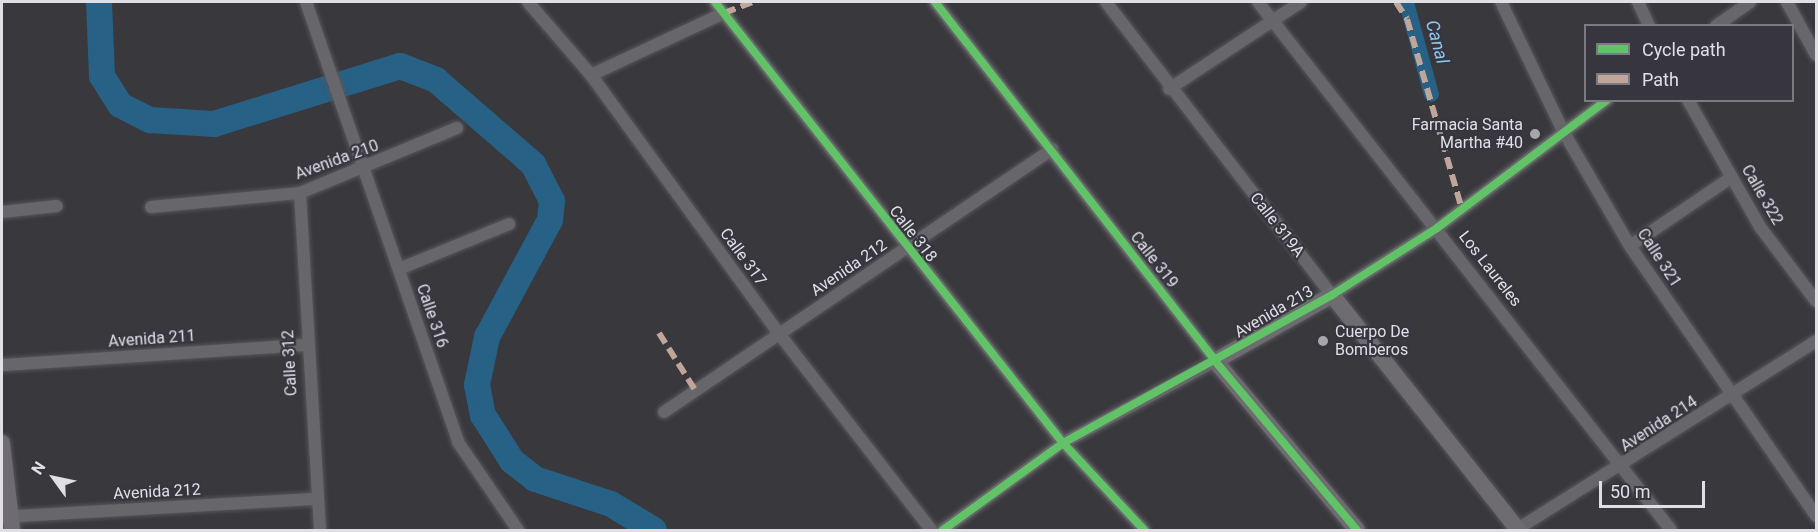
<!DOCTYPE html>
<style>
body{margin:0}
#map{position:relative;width:1818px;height:532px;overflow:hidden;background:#38383d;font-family:Roboto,sans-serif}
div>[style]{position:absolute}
.canal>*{height:15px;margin:-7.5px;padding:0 7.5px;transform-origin:7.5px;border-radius:7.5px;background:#276185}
.river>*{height:26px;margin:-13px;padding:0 13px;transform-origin:13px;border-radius:13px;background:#276185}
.roads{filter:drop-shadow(0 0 2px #56565b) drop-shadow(0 0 2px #56565b)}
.street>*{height:12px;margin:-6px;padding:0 6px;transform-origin:6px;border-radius:6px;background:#67666a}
.secondary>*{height:16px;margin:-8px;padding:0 8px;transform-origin:8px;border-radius:8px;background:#6e6b71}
.quiet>*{height:6px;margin-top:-3px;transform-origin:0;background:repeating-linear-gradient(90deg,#c0a59a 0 12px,transparent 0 18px)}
.cycleway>*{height:8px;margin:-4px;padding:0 4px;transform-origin:4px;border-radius:4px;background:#61c268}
.dots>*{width:16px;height:16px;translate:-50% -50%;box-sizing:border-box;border:3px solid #37363f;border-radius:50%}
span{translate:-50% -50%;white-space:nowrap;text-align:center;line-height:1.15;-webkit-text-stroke:4.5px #37363f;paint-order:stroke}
.poi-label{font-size:16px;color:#e0dfe5}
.right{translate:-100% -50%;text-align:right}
.left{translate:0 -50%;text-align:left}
.street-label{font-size:16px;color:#e0dfe5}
.water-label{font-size:18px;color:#8cc9f2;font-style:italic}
.frame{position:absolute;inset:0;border:3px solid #e0dfe5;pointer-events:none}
.legend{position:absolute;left:1584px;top:24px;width:210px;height:78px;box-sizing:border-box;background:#37363f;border:2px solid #7b7a81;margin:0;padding:8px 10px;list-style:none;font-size:18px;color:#e0dfe5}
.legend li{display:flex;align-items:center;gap:12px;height:30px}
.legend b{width:30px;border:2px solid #7b7a81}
.north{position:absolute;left:24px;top:448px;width:60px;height:60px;-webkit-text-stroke:4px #37363f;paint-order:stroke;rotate:303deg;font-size:16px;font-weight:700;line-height:24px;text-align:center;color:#e0dfe5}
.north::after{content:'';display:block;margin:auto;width:21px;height:27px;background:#e0dfe5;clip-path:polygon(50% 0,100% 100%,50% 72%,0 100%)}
.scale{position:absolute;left:1599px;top:481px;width:106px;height:27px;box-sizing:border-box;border:3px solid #e0dfe5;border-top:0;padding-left:8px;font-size:18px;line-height:21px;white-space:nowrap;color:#e0dfe5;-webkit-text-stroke:4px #37363f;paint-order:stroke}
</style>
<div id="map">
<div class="canal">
<i style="left:1406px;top:2px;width:95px;rotate:74.8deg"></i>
</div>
<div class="river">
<i style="left:99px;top:2px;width:74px;rotate:87.7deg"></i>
<i style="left:102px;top:76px;width:34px;rotate:58deg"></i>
<i style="left:120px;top:105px;width:34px;rotate:27deg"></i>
<i style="left:150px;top:120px;width:64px;rotate:3.6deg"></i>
<i style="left:214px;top:124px;width:195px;rotate:-17.3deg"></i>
<i style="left:400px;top:66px;width:39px;rotate:21deg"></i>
<i style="left:436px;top:80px;width:128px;rotate:40.9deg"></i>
<i style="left:533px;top:164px;width:42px;rotate:62.8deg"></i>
<i style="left:552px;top:201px;width:19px;rotate:96deg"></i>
<i style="left:550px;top:220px;width:133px;rotate:118.3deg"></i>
<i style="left:487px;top:337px;width:49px;rotate:101.8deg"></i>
<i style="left:477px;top:385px;width:31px;rotate:79deg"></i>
<i style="left:483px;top:415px;width:54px;rotate:57.8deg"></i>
<i style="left:512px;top:461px;width:29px;rotate:38deg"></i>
<i style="left:535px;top:479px;width:80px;rotate:18.2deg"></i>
<i style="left:611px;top:504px;width:50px;rotate:31.2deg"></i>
</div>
<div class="roads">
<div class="street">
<i style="left:306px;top:2px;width:466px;rotate:70.9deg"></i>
<i style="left:458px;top:442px;width:107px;rotate:55.7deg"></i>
<i style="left:528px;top:2px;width:96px;rotate:49.2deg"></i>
<i style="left:591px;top:75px;width:321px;rotate:54deg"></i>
<i style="left:780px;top:335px;width:247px;rotate:52.2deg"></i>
<i style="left:715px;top:2px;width:562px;rotate:51.72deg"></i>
<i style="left:1063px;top:443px;width:119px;rotate:47deg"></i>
<i style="left:935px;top:2px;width:455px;rotate:52deg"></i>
<i style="left:1215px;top:361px;width:173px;rotate:151.7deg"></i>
<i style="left:1063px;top:443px;width:148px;rotate:144.1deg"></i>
<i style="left:1106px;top:2px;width:370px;rotate:52.4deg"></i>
<i style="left:1332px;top:295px;width:125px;rotate:-32.5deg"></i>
<i style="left:1437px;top:228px;width:213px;rotate:-37deg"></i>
<i style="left:1258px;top:2px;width:670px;rotate:51.97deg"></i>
<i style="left:1501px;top:2px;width:143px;rotate:64.3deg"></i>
<i style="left:1563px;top:131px;width:133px;rotate:59.8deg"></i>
<i style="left:1630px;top:246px;width:328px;rotate:55.4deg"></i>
<i style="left:1638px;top:2px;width:26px;rotate:65deg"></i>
<i style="left:1787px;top:2px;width:60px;rotate:61.3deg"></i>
<i style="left:1716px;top:26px;width:42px;rotate:-35.2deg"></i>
<i style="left:591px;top:75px;width:147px;rotate:-25deg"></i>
<i style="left:1169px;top:89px;width:158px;rotate:-33.4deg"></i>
<i style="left:1688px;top:100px;width:146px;rotate:60.4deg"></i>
<i style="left:1760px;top:227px;width:93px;rotate:52.9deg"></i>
<i style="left:300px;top:193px;width:338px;rotate:86.6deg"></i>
<i style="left:151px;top:207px;width:150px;rotate:-5.4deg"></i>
<i style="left:300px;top:193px;width:170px;rotate:-22.5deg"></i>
<i style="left:2px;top:212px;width:55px;rotate:-6.2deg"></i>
<i style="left:1630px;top:246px;width:123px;rotate:-34.1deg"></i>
<i style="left:399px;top:269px;width:119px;rotate:-22.2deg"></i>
<i style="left:2px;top:365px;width:304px;rotate:-3.8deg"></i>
<i style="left:664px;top:412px;width:469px;rotate:-34.1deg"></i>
<i style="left:2px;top:517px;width:314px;rotate:-3.3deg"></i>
<i style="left:1516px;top:530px;width:355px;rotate:-32.2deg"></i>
</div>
<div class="secondary">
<i style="left:2px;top:443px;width:88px;rotate:83.4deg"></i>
<i style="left:1357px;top:530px;width:221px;rotate:-130deg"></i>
<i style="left:1215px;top:361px;width:134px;rotate:-29.4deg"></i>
<i style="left:1332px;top:295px;width:300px;rotate:51.6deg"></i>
</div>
</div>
<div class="quiet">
<i style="left:1396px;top:2px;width:20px;rotate:57deg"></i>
<i style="left:1407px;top:19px;width:198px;rotate:73.9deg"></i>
<i style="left:724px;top:13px;width:30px;rotate:-21deg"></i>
<i style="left:659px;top:333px;width:71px;rotate:57.7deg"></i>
</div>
<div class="cycleway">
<i style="left:715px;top:2px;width:562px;rotate:51.72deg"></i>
<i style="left:1063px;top:443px;width:119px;rotate:47deg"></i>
<i style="left:935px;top:2px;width:455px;rotate:52deg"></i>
<i style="left:1215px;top:361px;width:221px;rotate:50deg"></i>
<i style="left:943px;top:530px;width:148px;rotate:-35.9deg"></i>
<i style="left:1063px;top:443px;width:307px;rotate:-28.8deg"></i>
<i style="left:1332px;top:295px;width:125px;rotate:-32.5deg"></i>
<i style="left:1437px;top:228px;width:213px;rotate:-37deg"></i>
</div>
<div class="dots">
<i style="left:1535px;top:134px;background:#a5a5aa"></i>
<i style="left:1323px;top:341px;background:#a5a5aa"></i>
</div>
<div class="poi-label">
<span class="right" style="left:1523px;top:134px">Farmacia Santa<br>Martha #40</span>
<span class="left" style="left:1335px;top:341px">Cuerpo De<br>Bomberos</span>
</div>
<div class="street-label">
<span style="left:337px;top:160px;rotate:-20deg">Avenida 210</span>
<span style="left:1762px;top:195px;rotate:60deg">Calle 322</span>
<span style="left:1277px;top:225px;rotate:52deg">Calle 319A</span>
<span style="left:913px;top:234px;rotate:52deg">Calle 318</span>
<span style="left:743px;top:257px;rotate:54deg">Calle 317</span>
<span style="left:1659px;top:258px;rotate:57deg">Calle 321</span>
<span style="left:1154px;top:260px;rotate:52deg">Calle 319</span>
<span style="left:849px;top:268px;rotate:-34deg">Avenida 212</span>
<span style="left:1490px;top:269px;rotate:52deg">Los Laureles</span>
<span style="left:1274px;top:312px;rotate:-30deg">Avenida 213</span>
<span style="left:432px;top:316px;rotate:71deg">Calle 316</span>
<span style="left:152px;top:339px;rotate:-4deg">Avenida 211</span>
<span style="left:290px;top:363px;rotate:-93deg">Calle 312</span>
<span style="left:1659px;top:424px;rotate:-33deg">Avenida 214</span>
<span style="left:157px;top:492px;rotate:-3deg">Avenida 212</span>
</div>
<div class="water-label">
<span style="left:1437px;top:42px;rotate:75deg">Canal</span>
</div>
<div class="frame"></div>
<ul class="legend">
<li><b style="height:8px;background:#61c268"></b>Cycle path</li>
<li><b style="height:8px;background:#c0a59a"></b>Path</li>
</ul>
<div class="north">N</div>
<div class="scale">50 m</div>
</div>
